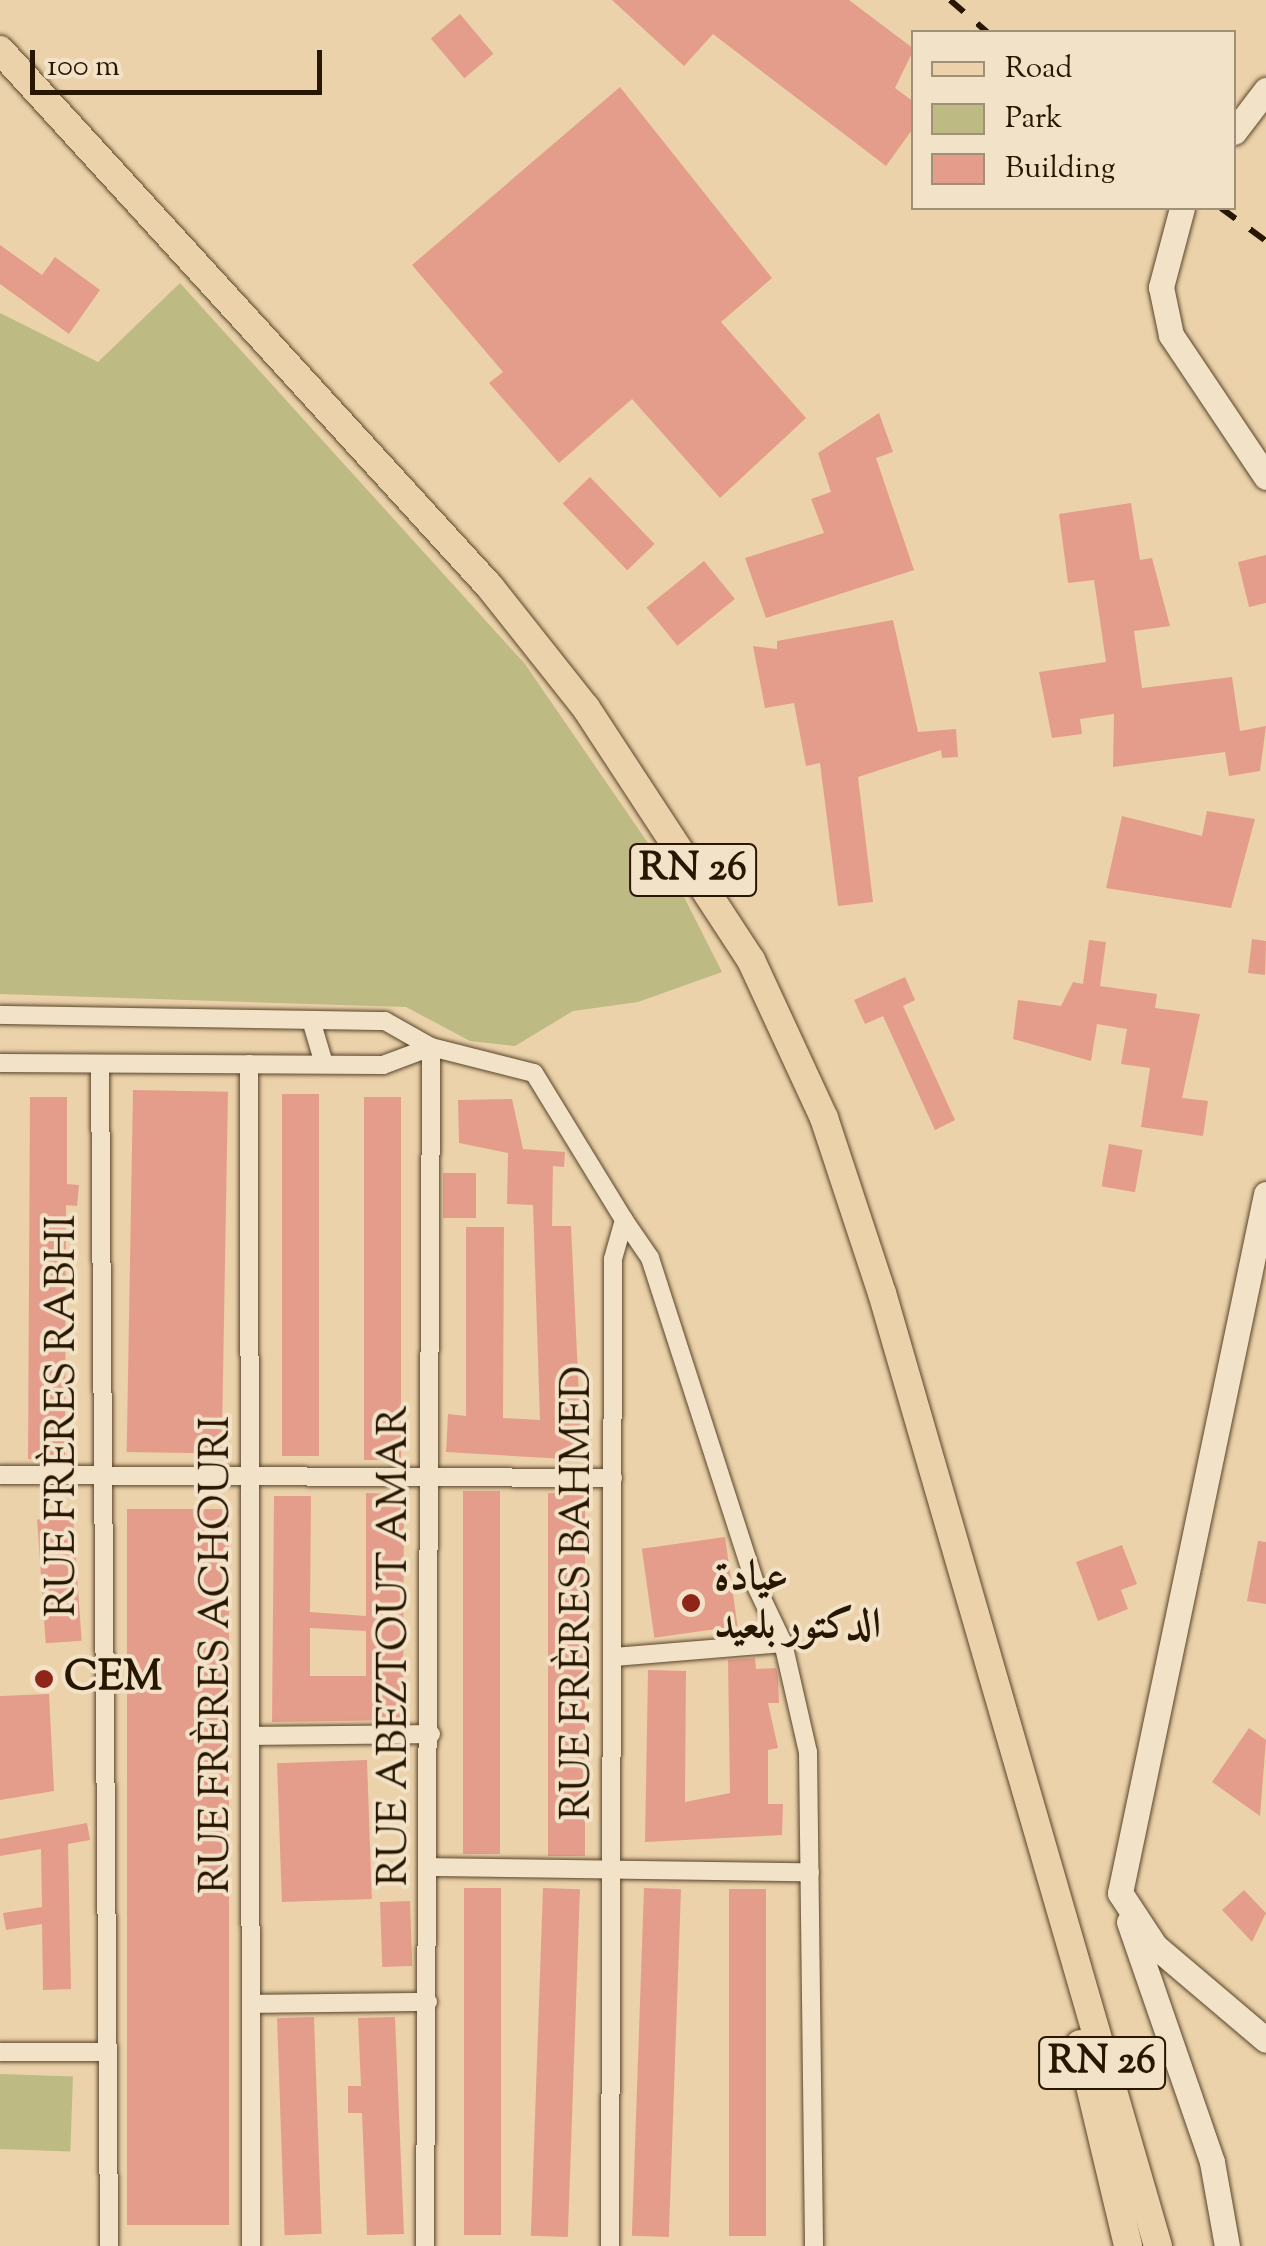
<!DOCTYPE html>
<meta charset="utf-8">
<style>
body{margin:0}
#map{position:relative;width:1266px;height:2246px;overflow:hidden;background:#ebd2aa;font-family:"Sorts Mill Goudy",Amiri,serif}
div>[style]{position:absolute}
.green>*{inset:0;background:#beba84;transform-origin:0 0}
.building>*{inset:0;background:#e59d8b;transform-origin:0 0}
.roads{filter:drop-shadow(0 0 2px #59452a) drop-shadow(0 0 2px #59452a)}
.street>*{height:18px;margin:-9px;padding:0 9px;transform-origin:9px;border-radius:9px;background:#f2e2c8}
.secondary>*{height:25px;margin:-12.5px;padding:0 12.5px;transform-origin:12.5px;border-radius:12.5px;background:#f2e2c8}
.primary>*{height:28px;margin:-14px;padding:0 14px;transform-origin:14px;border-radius:14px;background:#ebd2aa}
.rail>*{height:6px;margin-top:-3px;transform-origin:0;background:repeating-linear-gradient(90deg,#281600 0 18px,transparent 0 36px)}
.dots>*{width:28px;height:28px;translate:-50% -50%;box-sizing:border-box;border:5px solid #f2e2c8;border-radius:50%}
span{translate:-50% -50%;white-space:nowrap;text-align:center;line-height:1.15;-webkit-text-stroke:8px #f2e2c8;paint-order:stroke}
.shield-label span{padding:2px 8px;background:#f2e2c8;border:2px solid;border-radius:8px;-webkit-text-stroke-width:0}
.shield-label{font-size:40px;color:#281600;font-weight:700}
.street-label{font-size:42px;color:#281600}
.poi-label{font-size:42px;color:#281600;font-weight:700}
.left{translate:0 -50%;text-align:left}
.legend{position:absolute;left:911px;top:30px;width:325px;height:180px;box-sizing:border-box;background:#f2e2c8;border:2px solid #a19078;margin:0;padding:12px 18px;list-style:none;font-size:30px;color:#281600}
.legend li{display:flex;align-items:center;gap:20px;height:50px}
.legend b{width:50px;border:2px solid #a19078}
.scale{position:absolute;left:30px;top:50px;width:292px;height:45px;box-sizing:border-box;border:5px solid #281600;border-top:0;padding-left:12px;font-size:30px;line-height:35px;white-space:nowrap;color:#281600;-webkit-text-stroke:8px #f2e2c8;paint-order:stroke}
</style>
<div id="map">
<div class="green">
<i style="clip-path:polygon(180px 283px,525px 664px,681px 891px,722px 972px,638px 1002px,573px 1011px,515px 1046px,470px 1041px,406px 1007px,0 994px,0 313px,98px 362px)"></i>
<i style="left:0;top:2074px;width:73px;height:75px;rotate:2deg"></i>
</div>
<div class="building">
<i style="clip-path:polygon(612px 0,849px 0,914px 49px,895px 88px,914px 102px,914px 127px,886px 166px,713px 34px,684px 66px)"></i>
<i style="left:460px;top:14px;width:52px;height:38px;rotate:50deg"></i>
<i style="clip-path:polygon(620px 87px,772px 278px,721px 322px,806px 418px,720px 498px,632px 399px,559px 463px,489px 383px,503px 372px,412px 265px)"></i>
<i style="clip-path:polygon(0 245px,42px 275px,55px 257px,100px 290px,69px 334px,0 284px)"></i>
<i style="clip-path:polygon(879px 413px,893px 452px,876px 458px,914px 570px,766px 618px,745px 558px,824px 533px,811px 499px,831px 492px,818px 453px)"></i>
<i style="left:590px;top:477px;width:93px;height:38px;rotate:46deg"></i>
<i style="clip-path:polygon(1131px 503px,1140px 560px,1152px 558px,1170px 626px,1134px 631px,1142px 688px,1232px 677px,1240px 731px,1266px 726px,1260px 771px,1229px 776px,1225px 752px,1113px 767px,1114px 714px,1080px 719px,1082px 734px,1052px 738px,1039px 672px,1106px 662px,1094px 580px,1068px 583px,1059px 514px)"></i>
<i style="clip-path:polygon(1266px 555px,1266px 603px,1249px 607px,1238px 562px)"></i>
<i style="left:704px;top:561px;width:49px;height:74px;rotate:51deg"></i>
<i style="clip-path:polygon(893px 620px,918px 732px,956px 729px,958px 757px,942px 758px,941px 750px,858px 777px,873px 902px,838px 906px,820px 763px,806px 766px,794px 703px,765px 708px,753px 646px,777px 649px,777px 641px)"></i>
<i style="clip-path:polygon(1207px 811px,1255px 819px,1231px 908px,1106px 888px,1122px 816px,1202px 836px)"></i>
<i style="clip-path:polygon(1252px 939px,1266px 941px,1265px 975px,1248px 973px)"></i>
<i style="clip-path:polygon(1089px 940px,1106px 942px,1100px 986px,1157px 994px,1155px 1008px,1200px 1014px,1182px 1098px,1208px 1101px,1203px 1136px,1141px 1127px,1150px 1068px,1121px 1064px,1127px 1029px,1097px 1024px,1091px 1061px,1013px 1039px,1018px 1000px,1061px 1006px,1073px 982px,1083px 984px)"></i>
<i style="clip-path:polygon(905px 977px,915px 1000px,903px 1006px,955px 1120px,935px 1130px,883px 1016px,865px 1024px,854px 1000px)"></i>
<i style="left:133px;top:1090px;width:95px;height:362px;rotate:1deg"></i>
<i style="left:282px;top:1094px;width:37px;height:362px"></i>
<i style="clip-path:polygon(30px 1097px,67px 1097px,67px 1184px,79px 1185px,77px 1206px,66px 1205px,65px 1460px,28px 1459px)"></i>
<i style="left:364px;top:1097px;width:37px;height:363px"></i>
<i style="clip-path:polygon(512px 1099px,523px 1149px,565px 1152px,564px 1167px,553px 1166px,552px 1226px,571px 1226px,582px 1460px,446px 1452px,448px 1414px,466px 1416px,466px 1227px,504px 1227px,503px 1418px,540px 1420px,533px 1205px,507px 1204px,508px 1153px,459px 1143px,458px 1100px)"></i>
<i style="left:1109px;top:1144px;width:34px;height:43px;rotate:10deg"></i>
<i style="left:443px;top:1173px;width:33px;height:45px"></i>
<i style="left:463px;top:1491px;width:37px;height:363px"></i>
<i style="clip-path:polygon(evenodd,366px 1493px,404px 1494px,403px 1720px,272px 1722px,274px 1496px,311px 1496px,310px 1612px,366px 1616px,366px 1493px,310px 1628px,366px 1631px,366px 1676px,310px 1676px,310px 1628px)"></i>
<i style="left:548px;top:1493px;width:37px;height:363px"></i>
<i style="left:229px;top:1509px;width:716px;height:102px;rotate:90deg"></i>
<i style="left:73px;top:1517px;width:124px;height:36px;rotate:86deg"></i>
<i style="left:725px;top:1537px;width:90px;height:84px;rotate:82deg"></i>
<i style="clip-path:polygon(1258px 1541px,1266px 1542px,1266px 1604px,1247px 1601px)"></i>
<i style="clip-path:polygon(1122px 1545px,1137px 1584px,1121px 1590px,1128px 1609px,1098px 1621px,1076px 1562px)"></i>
<i style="clip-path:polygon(755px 1658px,756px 1669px,776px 1668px,778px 1677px,779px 1703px,768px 1703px,778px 1748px,768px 1750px,768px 1804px,783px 1804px,782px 1835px,645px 1842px,648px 1670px,686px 1671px,685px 1802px,730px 1793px,728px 1660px)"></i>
<i style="clip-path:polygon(49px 1694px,54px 1791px,0 1800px,0 1696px)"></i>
<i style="clip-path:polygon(1249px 1728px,1266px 1740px,1260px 1816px,1212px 1782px)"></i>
<i style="left:367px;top:1760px;width:139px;height:90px;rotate:88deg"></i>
<i style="clip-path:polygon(87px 1823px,90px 1840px,68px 1844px,71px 1989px,43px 1990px,42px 1924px,6px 1930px,3px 1913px,42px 1907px,41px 1849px,0 1856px,0 1839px)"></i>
<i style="left:464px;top:1888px;width:37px;height:347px"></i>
<i style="left:543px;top:1888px;width:37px;height:348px;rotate:2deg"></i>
<i style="left:644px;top:1888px;width:37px;height:348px;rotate:2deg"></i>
<i style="left:729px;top:1889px;width:37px;height:347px"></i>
<i style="clip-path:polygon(1244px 1890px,1266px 1913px,1252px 1942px,1222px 1910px)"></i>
<i style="left:410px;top:1901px;width:65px;height:30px;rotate:88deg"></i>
<i style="left:314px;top:2017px;width:217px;height:37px;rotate:88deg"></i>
<i style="clip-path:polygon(395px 2017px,404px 2234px,367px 2235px,362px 2113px,348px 2113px,348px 2086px,361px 2086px,358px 2018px)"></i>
</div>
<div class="roads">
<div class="street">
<i style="left:0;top:1015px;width:385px;rotate:0.9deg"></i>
<i style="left:385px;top:1021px;width:53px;rotate:29.5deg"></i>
<i style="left:431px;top:1047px;width:106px;rotate:14.2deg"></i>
<i style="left:534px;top:1073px;width:172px;rotate:58.5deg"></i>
<i style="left:624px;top:1220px;width:41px;rotate:105.8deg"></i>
<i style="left:613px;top:1259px;width:987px;rotate:90.17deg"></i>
<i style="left:311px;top:1020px;width:46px;rotate:73.5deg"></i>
<i style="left:0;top:1063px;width:383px;rotate:0.3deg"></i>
<i style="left:383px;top:1065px;width:51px;rotate:-20.6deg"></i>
<i style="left:249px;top:1064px;width:1182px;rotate:89.9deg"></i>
<i style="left:100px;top:1065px;width:1181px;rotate:89.56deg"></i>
<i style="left:624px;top:1220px;width:46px;rotate:55.6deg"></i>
<i style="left:650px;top:1258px;width:342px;rotate:72.1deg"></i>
<i style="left:755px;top:1584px;width:65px;rotate:64.6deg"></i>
<i style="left:783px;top:1643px;width:112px;rotate:77.1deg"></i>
<i style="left:808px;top:1752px;width:494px;rotate:89.3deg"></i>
<i style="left:0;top:1475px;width:613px;rotate:0.28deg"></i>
<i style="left:614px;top:1657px;width:170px;rotate:-4.7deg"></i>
<i style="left:253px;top:1736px;width:178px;rotate:-0.6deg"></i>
<i style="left:430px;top:1867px;width:380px;rotate:0.8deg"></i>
<i style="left:252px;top:2004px;width:176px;rotate:-0.7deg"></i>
<i style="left:0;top:2052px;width:106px"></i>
<i style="left:425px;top:2246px;width:1199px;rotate:-89.71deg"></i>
</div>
<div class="secondary">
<i style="left:1234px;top:132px;width:53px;rotate:-52.7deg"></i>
<i style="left:1182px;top:208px;width:82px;rotate:104.9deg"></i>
<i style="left:1161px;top:287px;width:49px;rotate:78.2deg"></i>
<i style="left:1171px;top:335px;width:171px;rotate:56.2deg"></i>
<i style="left:1266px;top:1194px;width:714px;rotate:101.8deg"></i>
<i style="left:1120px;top:1893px;width:64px;rotate:56.6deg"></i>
<i style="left:1155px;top:1946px;width:145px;rotate:40.3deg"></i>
<i style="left:1129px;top:1922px;width:254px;rotate:70.9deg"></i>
<i style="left:1212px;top:2162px;width:85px;rotate:79.9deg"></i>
</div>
<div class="primary">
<i style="left:0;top:50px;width:727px;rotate:47.62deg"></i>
<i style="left:490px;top:587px;width:154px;rotate:51.6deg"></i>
<i style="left:586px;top:708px;width:301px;rotate:56.8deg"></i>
<i style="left:751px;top:960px;width:174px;rotate:65.2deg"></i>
<i style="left:824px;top:1118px;width:184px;rotate:71.7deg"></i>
<i style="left:882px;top:1293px;width:992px;rotate:73.85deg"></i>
<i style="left:1080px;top:2044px;width:208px;rotate:76.6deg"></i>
</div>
</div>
<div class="rail">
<i style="left:950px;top:0;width:49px;rotate:40.9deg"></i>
<i style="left:1221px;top:208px;width:56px;rotate:36.3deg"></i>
</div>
<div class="dots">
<i style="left:691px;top:1603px;background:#8f2418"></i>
<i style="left:44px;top:1679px;background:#8f2418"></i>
</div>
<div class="shield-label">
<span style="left:693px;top:870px">RN 26</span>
<span style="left:1102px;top:2063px">RN 26</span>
</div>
<div class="street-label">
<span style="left:64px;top:1416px;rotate:-90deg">RUE FRÈRES RABHI</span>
<span style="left:579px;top:1593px;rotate:-90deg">RUE FRÈRES BAHMED</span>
<span style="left:396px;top:1646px;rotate:-90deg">RUE ABEZTOUT AMAR</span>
<span style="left:218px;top:1655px;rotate:-90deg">RUE FRÈRES ACHOURI</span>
</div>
<div class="poi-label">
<span class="left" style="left:714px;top:1603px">عيادة<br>الدكتور بلعيد</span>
<span class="left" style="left:64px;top:1679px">CEM</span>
</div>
<ul class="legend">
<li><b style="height:12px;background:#ebd2aa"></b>Road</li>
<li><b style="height:28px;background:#beba84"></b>Park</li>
<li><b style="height:28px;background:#e59d8b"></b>Building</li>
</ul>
<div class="scale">100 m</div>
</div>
